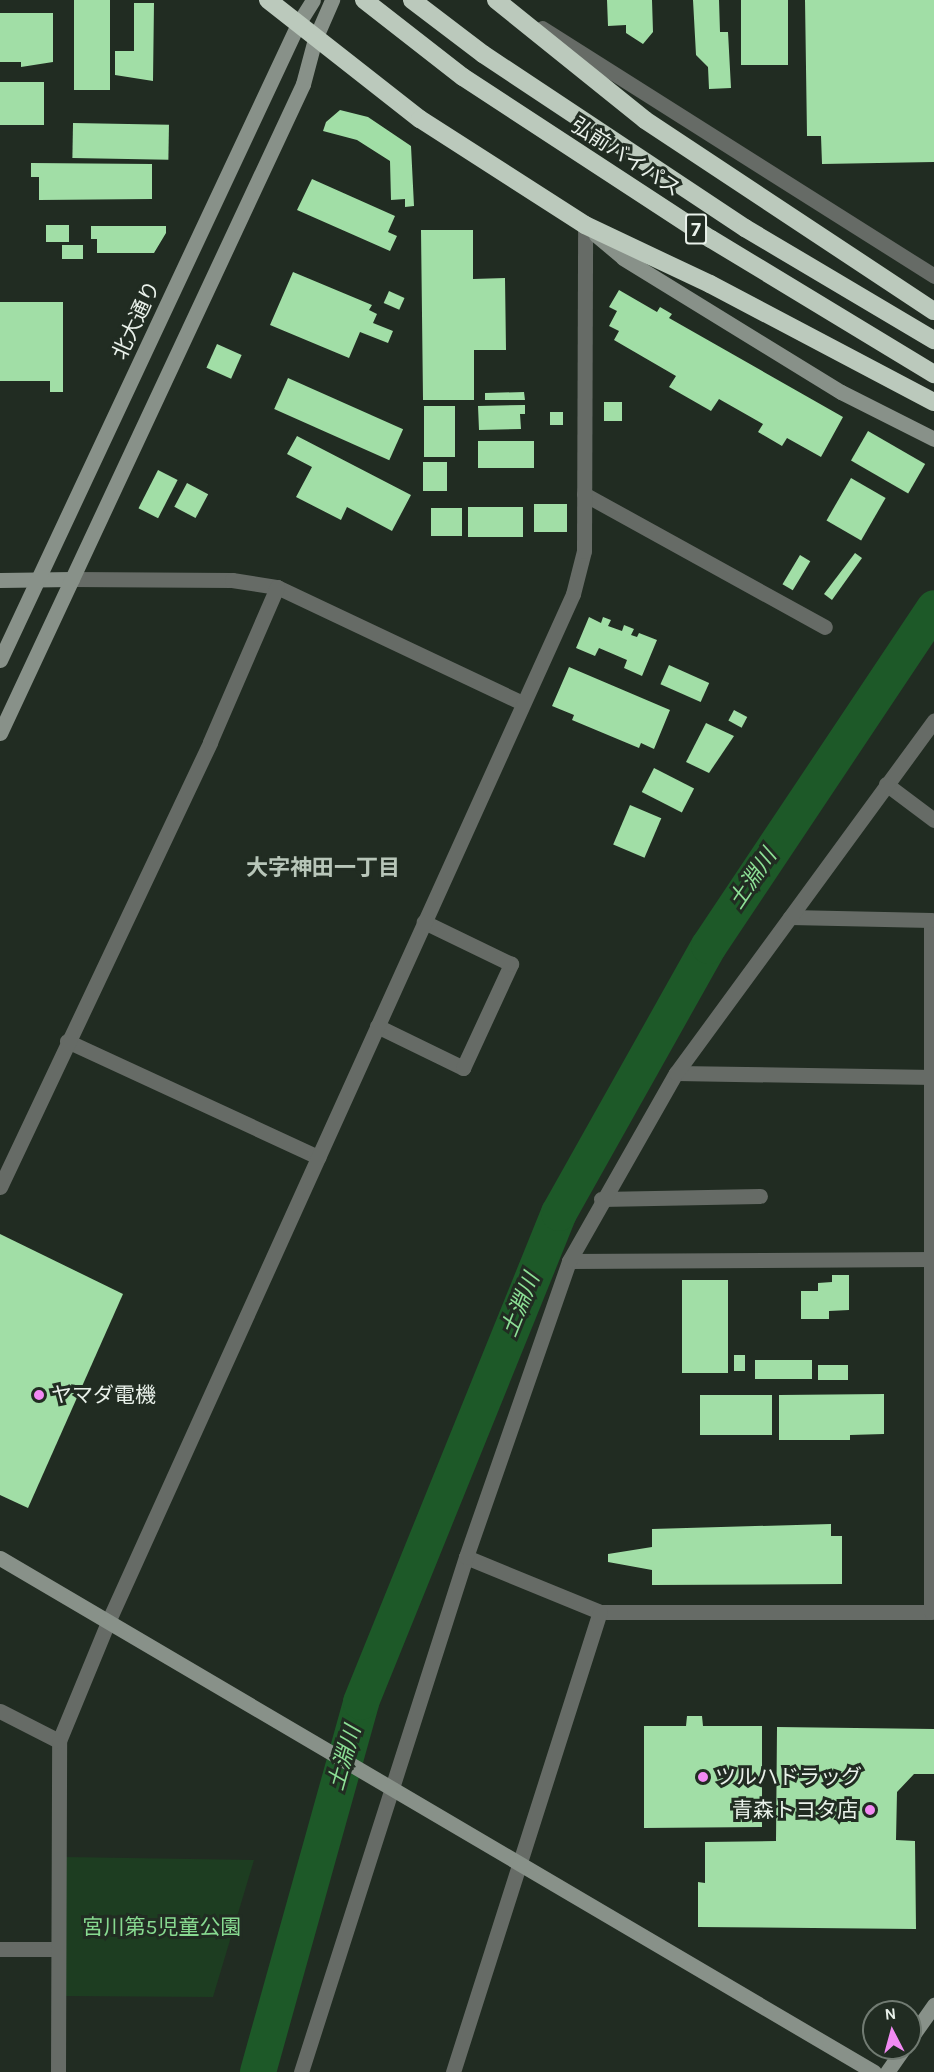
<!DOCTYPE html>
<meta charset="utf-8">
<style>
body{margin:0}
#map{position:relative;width:934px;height:2072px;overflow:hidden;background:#212c22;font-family:Karla,"Noto Sans JP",sans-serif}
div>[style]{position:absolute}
.green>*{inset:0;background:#1d3d21}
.river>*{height:36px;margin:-18px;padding:0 18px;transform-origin:18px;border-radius:18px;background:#1d5928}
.building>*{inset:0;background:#a1dea6;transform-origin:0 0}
.street>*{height:15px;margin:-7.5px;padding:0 7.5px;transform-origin:7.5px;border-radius:7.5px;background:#666b66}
.secondary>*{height:15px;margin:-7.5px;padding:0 7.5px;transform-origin:7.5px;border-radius:7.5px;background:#889189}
.highway>*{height:18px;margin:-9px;padding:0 9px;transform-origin:9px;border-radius:9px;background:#bbc9bc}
.dots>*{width:16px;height:16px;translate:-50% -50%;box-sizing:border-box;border:3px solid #212c22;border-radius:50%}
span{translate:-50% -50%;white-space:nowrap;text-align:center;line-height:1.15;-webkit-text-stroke:6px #212c22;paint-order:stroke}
.shield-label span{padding:2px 4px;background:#212c22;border:2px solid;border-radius:4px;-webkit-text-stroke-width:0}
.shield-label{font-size:20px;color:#e9f1ea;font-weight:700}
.street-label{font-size:21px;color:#e9f1ea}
.poi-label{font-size:21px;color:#e9f1ea}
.left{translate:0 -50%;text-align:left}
.right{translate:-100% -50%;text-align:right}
.park-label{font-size:21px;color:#87d990}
.neighbourhood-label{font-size:22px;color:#b8c6b9;font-weight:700}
.water-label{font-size:22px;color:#8de096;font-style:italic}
.north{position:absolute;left:862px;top:2000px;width:60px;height:60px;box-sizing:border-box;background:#212c22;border:2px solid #717b72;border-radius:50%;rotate:354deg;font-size:16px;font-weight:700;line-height:24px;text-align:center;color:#e9f1ea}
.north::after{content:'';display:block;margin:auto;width:21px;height:27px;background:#f28af3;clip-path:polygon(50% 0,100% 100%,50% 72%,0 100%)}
</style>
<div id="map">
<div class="green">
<i style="clip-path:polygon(66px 1857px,254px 1860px,213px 1997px,64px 1996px)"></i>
</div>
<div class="river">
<i style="left:258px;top:2072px;width:384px;rotate:-74.4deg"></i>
<i style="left:361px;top:1702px;width:528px;rotate:-67.96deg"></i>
<i style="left:559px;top:1213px;width:306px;rotate:-60.7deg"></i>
<i style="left:709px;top:946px;width:406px;rotate:-56.3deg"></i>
</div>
<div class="building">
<i style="left:74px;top:0;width:36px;height:90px"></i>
<i style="clip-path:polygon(607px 0,652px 0,653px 32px,643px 44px,626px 33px,626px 25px,608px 26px)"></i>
<i style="clip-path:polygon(693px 0,719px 0,720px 32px,728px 32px,731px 88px,709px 89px,708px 67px,696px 55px)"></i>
<i style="left:741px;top:0;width:47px;height:65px"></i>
<i style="clip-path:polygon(805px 0,934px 0,934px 162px,822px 164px,821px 136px,807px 136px)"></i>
<i style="clip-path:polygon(134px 3px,154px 3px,153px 81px,115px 75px,115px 51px,134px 51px)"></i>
<i style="clip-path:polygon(0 13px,53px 13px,53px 62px,21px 67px,21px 62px,0 62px)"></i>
<i style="left:0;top:82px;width:44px;height:43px"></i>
<i style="clip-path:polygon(340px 110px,368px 117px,411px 146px,414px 206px,405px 207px,405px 199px,391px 200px,390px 161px,357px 140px,323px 131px,326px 122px)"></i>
<i style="left:73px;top:123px;width:96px;height:35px;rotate:1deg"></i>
<i style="clip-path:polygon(31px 163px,152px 164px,152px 199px,39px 200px,39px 177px,31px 177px)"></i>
<i style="clip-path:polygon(312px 179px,395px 216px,388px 232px,397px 236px,390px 251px,297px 210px)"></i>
<i style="left:46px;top:225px;width:23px;height:17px"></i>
<i style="clip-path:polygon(91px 226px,166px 226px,166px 233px,154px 253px,97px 253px,97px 239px,91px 239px)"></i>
<i style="clip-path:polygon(421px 230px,473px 230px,473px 279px,505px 278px,506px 350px,474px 350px,474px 400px,423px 400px)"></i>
<i style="left:62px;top:245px;width:21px;height:14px"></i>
<i style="clip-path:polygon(293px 272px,372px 305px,369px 310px,377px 314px,373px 323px,393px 331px,388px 343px,360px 332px,349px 358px,270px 325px)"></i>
<i style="clip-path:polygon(619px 290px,657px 312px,660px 307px,672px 314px,669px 318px,843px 417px,821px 457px,787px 438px,782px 446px,758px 432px,763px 424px,719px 399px,711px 411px,669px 387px,676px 376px,614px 340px,619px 331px,609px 326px,617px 311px,609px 307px)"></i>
<i style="left:389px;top:291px;width:17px;height:13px;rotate:24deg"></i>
<i style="clip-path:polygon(0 302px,63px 302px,63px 392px,50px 392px,50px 381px,0 381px)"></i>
<i style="left:217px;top:344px;width:27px;height:26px;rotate:24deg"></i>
<i style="left:288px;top:378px;width:126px;height:34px;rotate:24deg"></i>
<i style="clip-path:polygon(524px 392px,525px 400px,485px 400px,485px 393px)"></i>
<i style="left:604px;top:402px;width:18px;height:19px"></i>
<i style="clip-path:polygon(525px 405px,525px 414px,520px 414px,521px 429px,479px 430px,478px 406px)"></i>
<i style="left:424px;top:406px;width:31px;height:51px"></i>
<i style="left:563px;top:412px;width:13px;height:13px;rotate:90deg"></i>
<i style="left:868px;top:431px;width:66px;height:34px;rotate:30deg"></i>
<i style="clip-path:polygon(297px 436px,411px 495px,392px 531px,347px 507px,341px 520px,296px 497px,312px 467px,287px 454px)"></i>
<i style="left:478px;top:441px;width:56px;height:27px"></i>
<i style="left:423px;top:462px;width:24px;height:29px"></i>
<i style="left:158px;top:470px;width:22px;height:43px;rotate:27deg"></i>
<i style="left:851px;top:478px;width:40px;height:49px;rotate:30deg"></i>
<i style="left:187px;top:483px;width:24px;height:27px;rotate:28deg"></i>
<i style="left:534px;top:504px;width:33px;height:28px"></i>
<i style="left:468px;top:507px;width:55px;height:30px"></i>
<i style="left:431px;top:508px;width:31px;height:28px"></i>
<i style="clip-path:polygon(855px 553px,862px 558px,832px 600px,824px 594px)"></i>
<i style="left:800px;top:555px;width:12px;height:34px;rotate:31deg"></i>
<i style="clip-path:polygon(589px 617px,601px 623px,603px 617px,611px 620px,608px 626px,622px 631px,624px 625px,634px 629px,631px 635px,637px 637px,639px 633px,657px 640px,642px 676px,624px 668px,627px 660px,599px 648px,595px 656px,576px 648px)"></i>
<i style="left:669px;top:665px;width:44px;height:21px;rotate:24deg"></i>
<i style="clip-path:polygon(569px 667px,670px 710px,654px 749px,641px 743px,639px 748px,572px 720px,574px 715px,552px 706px)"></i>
<i style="left:734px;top:710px;width:15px;height:12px;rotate:28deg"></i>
<i style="clip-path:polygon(706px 723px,734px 736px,709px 773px,686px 762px)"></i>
<i style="left:654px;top:768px;width:45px;height:27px;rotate:27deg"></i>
<i style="left:630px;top:805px;width:34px;height:43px;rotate:23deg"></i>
<i style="clip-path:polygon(0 1234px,123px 1294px,28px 1508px,0 1495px)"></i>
<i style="clip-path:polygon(832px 1275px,849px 1275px,849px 1310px,829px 1311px,829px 1319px,801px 1319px,801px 1291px,818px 1291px,818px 1283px,832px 1282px)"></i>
<i style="left:682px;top:1280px;width:46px;height:93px"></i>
<i style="left:734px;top:1355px;width:11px;height:16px"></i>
<i style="left:812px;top:1360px;width:19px;height:57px;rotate:90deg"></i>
<i style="left:818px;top:1365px;width:30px;height:15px"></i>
<i style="clip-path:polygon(884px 1394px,884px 1434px,850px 1435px,850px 1440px,779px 1440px,779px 1395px)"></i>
<i style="left:772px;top:1395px;width:40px;height:72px;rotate:90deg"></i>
<i style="clip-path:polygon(831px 1524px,831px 1536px,842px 1536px,842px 1584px,652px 1585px,652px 1570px,608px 1562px,608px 1554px,652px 1547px,652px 1529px)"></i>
<i style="clip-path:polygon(687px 1716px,702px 1716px,703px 1726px,762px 1726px,762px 1827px,644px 1828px,644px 1726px,686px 1726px)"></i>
<i style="clip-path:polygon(777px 1727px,934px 1729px,934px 1774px,914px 1774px,897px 1792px,896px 1840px,915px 1841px,916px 1929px,698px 1927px,698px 1882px,705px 1883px,705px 1842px,776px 1841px)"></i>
</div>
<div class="street">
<i style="left:542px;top:28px;width:464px;rotate:32.3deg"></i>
<i style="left:584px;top:494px;width:275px;rotate:28.9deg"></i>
<i style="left:72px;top:579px;width:160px;rotate:0.4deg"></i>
<i style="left:232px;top:580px;width:46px;rotate:8.8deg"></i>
<i style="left:277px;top:587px;width:271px;rotate:25.3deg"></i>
<i style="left:886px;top:784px;width:60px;rotate:36.9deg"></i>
<i style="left:377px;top:1026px;width:96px;rotate:26deg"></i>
<i style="left:463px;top:1068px;width:115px;rotate:-65.2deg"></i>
<i style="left:511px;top:964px;width:97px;rotate:-154.2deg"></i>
<i style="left:67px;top:1041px;width:277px;rotate:24.8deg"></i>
<i style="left:676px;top:1073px;width:258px;rotate:0.9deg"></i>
<i style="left:0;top:1187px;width:492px;rotate:-64.7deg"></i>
<i style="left:210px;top:742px;width:169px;rotate:-66.6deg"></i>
<i style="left:601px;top:1199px;width:159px;rotate:-1.1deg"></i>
<i style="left:569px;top:1261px;width:365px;rotate:-0.3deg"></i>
<i style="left:466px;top:1557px;width:145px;rotate:22.3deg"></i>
<i style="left:600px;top:1612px;width:331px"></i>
<i style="left:931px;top:1612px;width:692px;rotate:-90deg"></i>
<i style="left:931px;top:920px;width:141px;rotate:-178.8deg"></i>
<i style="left:0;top:1711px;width:66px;rotate:27deg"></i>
<i style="left:0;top:1949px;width:58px"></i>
<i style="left:58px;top:2072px;width:331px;rotate:-89.8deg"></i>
<i style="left:59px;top:1741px;width:129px;rotate:-67.6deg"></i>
<i style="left:108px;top:1622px;width:1128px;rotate:-65.66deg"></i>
<i style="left:573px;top:594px;width:44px;rotate:-75.7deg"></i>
<i style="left:584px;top:551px;width:326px;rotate:-89.8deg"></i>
<i style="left:301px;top:2072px;width:541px;rotate:-72.24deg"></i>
<i style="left:466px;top:1557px;width:313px;rotate:-70.8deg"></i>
<i style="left:569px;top:1261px;width:216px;rotate:-60.4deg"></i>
<i style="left:676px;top:1073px;width:437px;rotate:-53.8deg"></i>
<i style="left:453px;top:2072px;width:483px;rotate:-72.3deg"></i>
</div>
<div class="secondary">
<i style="left:596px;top:235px;width:35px;rotate:40deg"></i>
<i style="left:623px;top:258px;width:256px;rotate:31.6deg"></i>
<i style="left:841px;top:392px;width:104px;rotate:26.8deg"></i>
<i style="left:0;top:580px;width:72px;rotate:-0.8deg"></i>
<i style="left:0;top:660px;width:702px;rotate:-64.89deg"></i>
<i style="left:298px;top:24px;width:28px;rotate:-58deg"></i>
<i style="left:0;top:733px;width:716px;rotate:-64.97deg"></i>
<i style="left:303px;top:84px;width:47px;rotate:-75.1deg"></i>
<i style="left:315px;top:39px;width:43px;rotate:-66.4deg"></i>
<i style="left:0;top:1558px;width:1014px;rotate:30.46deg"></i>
<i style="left:910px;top:2039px;width:42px;rotate:-54.8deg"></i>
<i style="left:887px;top:2072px;width:29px;rotate:-55deg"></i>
</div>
<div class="highway">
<i style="left:268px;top:0;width:193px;rotate:38.1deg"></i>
<i style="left:420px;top:119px;width:196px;rotate:32.7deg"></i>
<i style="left:585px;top:225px;width:138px;rotate:25.3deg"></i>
<i style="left:710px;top:284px;width:253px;rotate:27.8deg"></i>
<i style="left:364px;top:0;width:125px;rotate:37.9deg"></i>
<i style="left:463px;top:77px;width:296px;rotate:33.2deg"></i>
<i style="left:711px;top:239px;width:261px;rotate:31.2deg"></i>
<i style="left:412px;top:0;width:89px;rotate:37.3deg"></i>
<i style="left:483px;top:54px;width:315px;rotate:33.6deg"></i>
<i style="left:745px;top:228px;width:220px;rotate:30.7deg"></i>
<i style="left:496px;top:0;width:191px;rotate:38.8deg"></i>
<i style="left:645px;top:120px;width:346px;rotate:33.5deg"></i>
</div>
<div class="dots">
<i style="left:39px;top:1395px;background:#f28af3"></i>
<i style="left:703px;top:1777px;background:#f28af3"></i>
<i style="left:870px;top:1810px;background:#f28af3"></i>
</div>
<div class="shield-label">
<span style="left:696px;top:229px">7</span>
</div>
<div class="street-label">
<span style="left:626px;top:157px;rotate:33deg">弘前バイパス</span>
<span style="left:136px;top:320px;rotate:-65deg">北大通り</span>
</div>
<div class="poi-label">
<span class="left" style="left:51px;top:1395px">ヤマダ電機</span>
<span class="left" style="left:715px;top:1777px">ツルハドラッグ</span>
<span class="right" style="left:858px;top:1810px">青森トヨタ店</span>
</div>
<div class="park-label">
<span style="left:162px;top:1927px">宮川第5児童公園</span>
</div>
<div class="neighbourhood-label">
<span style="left:323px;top:869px">大字神田一丁目</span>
</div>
<div class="water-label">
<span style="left:753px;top:879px;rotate:-56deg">土淵川</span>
<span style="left:521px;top:1305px;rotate:-68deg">土淵川</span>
<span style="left:345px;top:1758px;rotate:-74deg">土淵川</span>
</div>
<div class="north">N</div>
</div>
